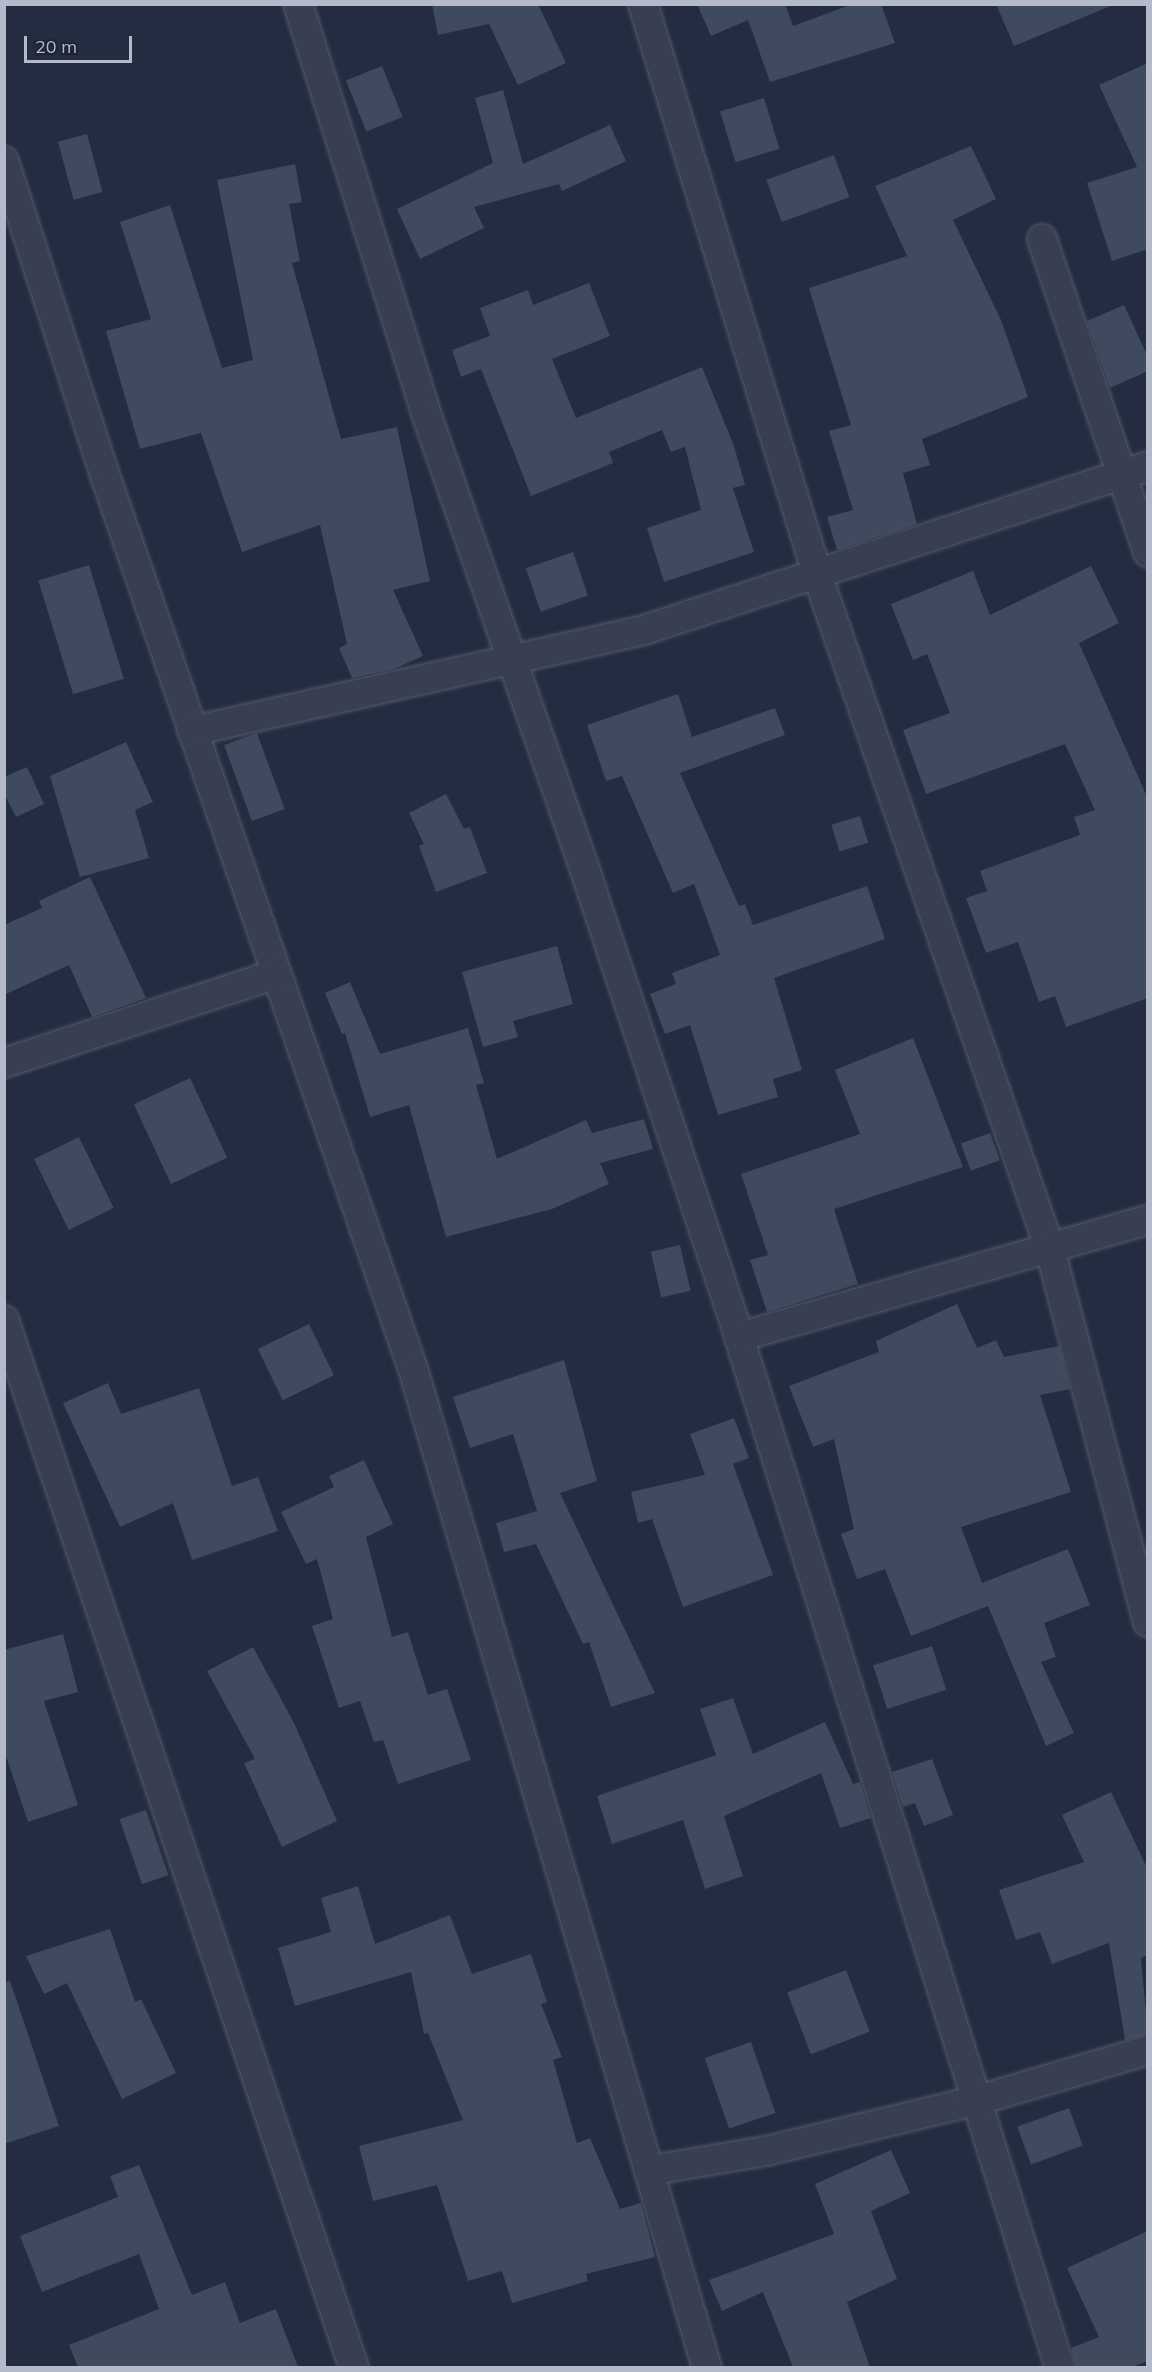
<!DOCTYPE html>
<style>
body{margin:0}
#map{position:relative;width:1152px;height:2372px;overflow:hidden;background:#232c40;font-family:Mulish,sans-serif}
div>[style]{position:absolute}
.building>*{inset:0;background:#3f4a5f;transform-origin:0 0}
.roads{filter:drop-shadow(0 0 2px #525a6a) drop-shadow(0 0 2px #525a6a)}
.street>*{height:28px;margin:-14px;padding:0 14px;transform-origin:14px;border-radius:14px;background:#373f50}
span{translate:-50% -50%;white-space:nowrap;text-align:center;line-height:1.15;-webkit-text-stroke:4.5px #1c2435;paint-order:stroke}
.frame{position:absolute;inset:0;border:6px solid #b4baca;pointer-events:none}
.scale{position:absolute;left:24px;top:36px;width:108px;height:27px;box-sizing:border-box;border:3px solid #b4baca;border-top:0;padding-left:8px;font-size:18px;line-height:21px;white-space:nowrap;color:#b4baca;-webkit-text-stroke:4px #1c2435;paint-order:stroke}
</style>
<div id="map">
<div class="building">
<i style="clip-path:polygon(432px 4px,538px 4px,566px 63px,518px 85px,489px 24px,438px 35px)"></i>
<i style="clip-path:polygon(697px 4px,785px 4px,793px 26px,853px 4px,881px 4px,895px 43px,770px 82px,748px 20px,711px 36px)"></i>
<i style="clip-path:polygon(996px 4px,1113px 4px,1113px 5px,1014px 46px)"></i>
<i style="clip-path:polygon(1148px 63px,1148px 249px,1112px 261px,1087px 183px,1137px 167px,1099px 85px)"></i>
<i style="left:382px;top:66px;width:55px;height:39px;rotate:68deg"></i>
<i style="clip-path:polygon(503px 90px,523px 164px,610px 125px,626px 161px,562px 191px,559px 184px,474px 207px,484px 228px,420px 259px,397px 209px,493px 163px,475px 98px)"></i>
<i style="left:764px;top:98px;width:53px;height:46px;rotate:73deg"></i>
<i style="left:87px;top:134px;width:60px;height:30px;rotate:75deg"></i>
<i style="clip-path:polygon(971px 146px,996px 199px,953px 220px,1001px 320px,1028px 397px,922px 439px,930px 465px,903px 473px,917px 524px,837px 550px,827px 517px,853px 510px,829px 431px,851px 425px,809px 288px,907px 256px,875px 186px)"></i>
<i style="left:834px;top:155px;width:45px;height:72px;rotate:70deg"></i>
<i style="clip-path:polygon(295px 164px,302px 202px,289px 204px,300px 261px,292px 263px,341px 439px,397px 427px,430px 581px,393px 590px,423px 656px,394px 669px,352px 678px,339px 648px,347px 644px,320px 525px,242px 552px,201px 433px,140px 449px,106px 331px,151px 319px,120px 222px,170px 205px,222px 368px,253px 360px,217px 180px)"></i>
<i style="clip-path:polygon(589px 283px,610px 336px,552px 359px,576px 418px,702px 367px,734px 446px,745px 485px,733px 488px,754px 552px,664px 582px,647px 528px,701px 510px,685px 447px,671px 452px,662px 430px,609px 452px,613px 463px,531px 496px,481px 369px,461px 377px,452px 350px,490px 336px,480px 308px,528px 290px,533px 305px)"></i>
<i style="clip-path:polygon(1124px 305px,1148px 357px,1148px 371px,1110px 388px,1087px 321px)"></i>
<i style="left:573px;top:552px;width:46px;height:50px;rotate:71deg"></i>
<i style="left:89px;top:565px;width:119px;height:53px;rotate:73deg"></i>
<i style="clip-path:polygon(1091px 566px,1119px 623px,1079px 643px,1148px 799px,1148px 998px,1066px 1027px,1055px 996px,1039px 1002px,1018px 942px,986px 953px,966px 898px,987px 891px,980px 871px,1080px 835px,1074px 817px,1095px 810px,1065px 744px,926px 794px,903px 730px,950px 713px,927px 654px,913px 660px,891px 604px,973px 571px,990px 615px)"></i>
<i style="clip-path:polygon(678px 694px,692px 737px,775px 708px,785px 735px,680px 773px,739px 906px,745px 904px,753px 925px,867px 886px,885px 939px,774px 978px,802px 1070px,773px 1079px,778px 1097px,718px 1115px,690px 1025px,665px 1034px,650px 994px,676px 984px,672px 973px,720px 955px,694px 884px,673px 893px,622px 776px,606px 781px,587px 725px)"></i>
<i style="left:257px;top:733px;width:81px;height:35px;rotate:70deg"></i>
<i style="clip-path:polygon(126px 742px,153px 802px,135px 810px,149px 858px,80px 877px,50px 776px)"></i>
<i style="clip-path:polygon(27px 767px,44px 804px,16px 817px,4px 793px,4px 777px)"></i>
<i style="clip-path:polygon(446px 794px,464px 829px,470px 827px,487px 873px,436px 892px,419px 846px,424px 844px,409px 813px)"></i>
<i style="left:860px;top:816px;width:28px;height:30px;rotate:73deg"></i>
<i style="clip-path:polygon(90px 877px,146px 998px,92px 1017px,69px 965px,4px 995px,4px 925px,42px 908px,39px 901px)"></i>
<i style="clip-path:polygon(557px 946px,573px 1004px,513px 1021px,518px 1037px,483px 1047px,462px 972px)"></i>
<i style="clip-path:polygon(350px 982px,380px 1054px,468px 1028px,484px 1083px,476px 1085px,497px 1159px,586px 1120px,592px 1133px,644px 1119px,653px 1149px,600px 1163px,609px 1184px,552px 1209px,446px 1237px,409px 1105px,370px 1117px,345px 1033px,342px 1034px,325px 993px)"></i>
<i style="clip-path:polygon(913px 1038px,963px 1167px,834px 1209px,858px 1284px,767px 1312px,750px 1260px,768px 1255px,741px 1174px,860px 1134px,835px 1070px)"></i>
<i style="left:190px;top:1078px;width:88px;height:62px;rotate:65deg"></i>
<i style="left:990px;top:1133px;width:29px;height:31px;rotate:70deg"></i>
<i style="left:79px;top:1137px;width:79px;height:50px;rotate:64deg"></i>
<i style="left:680px;top:1245px;width:47px;height:30px;rotate:77deg"></i>
<i style="clip-path:polygon(957px 1304px,977px 1348px,996px 1340px,1004px 1357px,1059px 1346px,1070px 1389px,1040px 1395px,1071px 1492px,961px 1527px,982px 1583px,1068px 1549px,1090px 1605px,1044px 1623px,1056px 1657px,1041px 1662px,1074px 1733px,1046px 1746px,988px 1606px,911px 1636px,885px 1569px,857px 1579px,841px 1534px,854px 1529px,834px 1439px,813px 1447px,789px 1386px,879px 1352px,876px 1341px)"></i>
<i style="left:309px;top:1324px;width:57px;height:57px;rotate:64deg"></i>
<i style="clip-path:polygon(564px 1360px,597px 1481px,560px 1493px,655px 1693px,611px 1707px,589px 1642px,583px 1644px,536px 1544px,504px 1552px,496px 1523px,537px 1511px,513px 1434px,470px 1448px,453px 1397px)"></i>
<i style="clip-path:polygon(108px 1383px,121px 1414px,199px 1388px,232px 1486px,258px 1477px,278px 1531px,192px 1560px,173px 1503px,120px 1527px,63px 1403px)"></i>
<i style="clip-path:polygon(734px 1418px,749px 1458px,733px 1464px,773px 1575px,683px 1607px,652px 1519px,638px 1523px,631px 1492px,705px 1475px,690px 1434px)"></i>
<i style="clip-path:polygon(364px 1460px,393px 1524px,366px 1537px,392px 1637px,408px 1632px,428px 1695px,447px 1689px,471px 1760px,398px 1784px,383px 1740px,374px 1742px,360px 1701px,339px 1708px,312px 1626px,333px 1619px,317px 1559px,306px 1564px,281px 1512px,334px 1487px,329px 1476px)"></i>
<i style="clip-path:polygon(63px 1634px,78px 1692px,44px 1701px,78px 1805px,28px 1822px,4px 1750px,4px 1650px)"></i>
<i style="left:932px;top:1646px;width:46px;height:62px;rotate:72deg"></i>
<i style="clip-path:polygon(253px 1647px,294px 1723px,337px 1821px,282px 1847px,244px 1763px,255px 1759px,207px 1671px)"></i>
<i style="clip-path:polygon(733px 1698px,753px 1754px,825px 1722px,853px 1784px,860px 1782px,871px 1818px,840px 1828px,821px 1773px,724px 1816px,743px 1876px,705px 1889px,683px 1820px,612px 1844px,597px 1796px,716px 1755px,700px 1709px)"></i>
<i style="clip-path:polygon(932px 1759px,953px 1815px,924px 1826px,915px 1803px,903px 1807px,892px 1772px)"></i>
<i style="clip-path:polygon(1111px 1792px,1148px 1870px,1148px 1955px,1141px 1958px,1148px 2034px,1125px 2040px,1109px 1943px,1052px 1964px,1040px 1932px,1016px 1940px,999px 1890px,1084px 1862px,1062px 1815px)"></i>
<i style="left:146px;top:1810px;width:69px;height:28px;rotate:71deg"></i>
<i style="clip-path:polygon(358px 1886px,375px 1944px,450px 1915px,472px 1974px,531px 1954px,547px 2002px,541px 2004px,562px 2057px,553px 2060px,577px 2143px,590px 2138px,620px 2209px,641px 2203px,655px 2257px,586px 2274px,588px 2281px,512px 2303px,502px 2271px,468px 2281px,437px 2185px,373px 2201px,359px 2146px,463px 2120px,428px 2033px,424px 2034px,411px 1972px,295px 2006px,278px 1948px,331px 1932px,321px 1898px)"></i>
<i style="clip-path:polygon(110px 1929px,135px 2002px,141px 1999px,176px 2073px,122px 2099px,67px 1983px,44px 1994px,26px 1956px)"></i>
<i style="left:846px;top:1970px;width:66px;height:63px;rotate:69deg"></i>
<i style="clip-path:polygon(10px 1981px,59px 2126px,4px 2144px,4px 1982px)"></i>
<i style="left:751px;top:2042px;width:75px;height:49px;rotate:71deg"></i>
<i style="left:1069px;top:2108px;width:40px;height:55px;rotate:70deg"></i>
<i style="clip-path:polygon(891px 2150px,910px 2193px,871px 2211px,897px 2279px,847px 2302px,870px 2367px,793px 2367px,763px 2292px,722px 2311px,709px 2280px,834px 2234px,815px 2184px)"></i>
<i style="clip-path:polygon(139px 2165px,192px 2295px,225px 2282px,240px 2323px,276px 2309px,298px 2367px,78px 2367px,69px 2345px,159px 2309px,139px 2254px,42px 2292px,20px 2236px,118px 2197px,110px 2176px)"></i>
<i style="clip-path:polygon(1148px 2231px,1148px 2361px,1132px 2367px,1076px 2367px,1071px 2348px,1099px 2337px,1067px 2268px)"></i>
</div>
<div class="roads">
<div class="street">
<i style="left:298px;top:4px;width:429px;rotate:72.6deg"></i>
<i style="left:426px;top:413px;width:478px;rotate:70.8deg"></i>
<i style="left:583px;top:864px;width:498px;rotate:71.7deg"></i>
<i style="left:739px;top:1337px;width:1080px;rotate:72.71deg"></i>
<i style="left:643px;top:4px;width:596px;rotate:73.02deg"></i>
<i style="left:817px;top:574px;width:714px;rotate:70.96deg"></i>
<i style="left:1050px;top:1249px;width:386px;rotate:75.3deg"></i>
<i style="left:4px;top:161px;width:336px;rotate:72.2deg"></i>
<i style="left:107px;top:481px;width:939px;rotate:70.99deg"></i>
<i style="left:413px;top:1369px;width:1041px;rotate:73.6deg"></i>
<i style="left:1042px;top:239px;width:331px;rotate:71.3deg"></i>
<i style="left:192px;top:731px;width:466px;rotate:-12.6deg"></i>
<i style="left:647px;top:629px;width:527px;rotate:-18.02deg"></i>
<i style="left:4px;top:1063px;width:287px;rotate:-18.1deg"></i>
<i style="left:4px;top:1320px;width:1105px;rotate:71.53deg"></i>
<i style="left:739px;top:1337px;width:425px;rotate:-16deg"></i>
<i style="left:652px;top:2170px;width:116px;rotate:-9.5deg"></i>
<i style="left:766px;top:2151px;width:215px;rotate:-13.5deg"></i>
<i style="left:975px;top:2101px;width:180px;rotate:-16.4deg"></i>
</div>
</div>
<div class="frame"></div>
<div class="scale">20 m</div>
</div>
